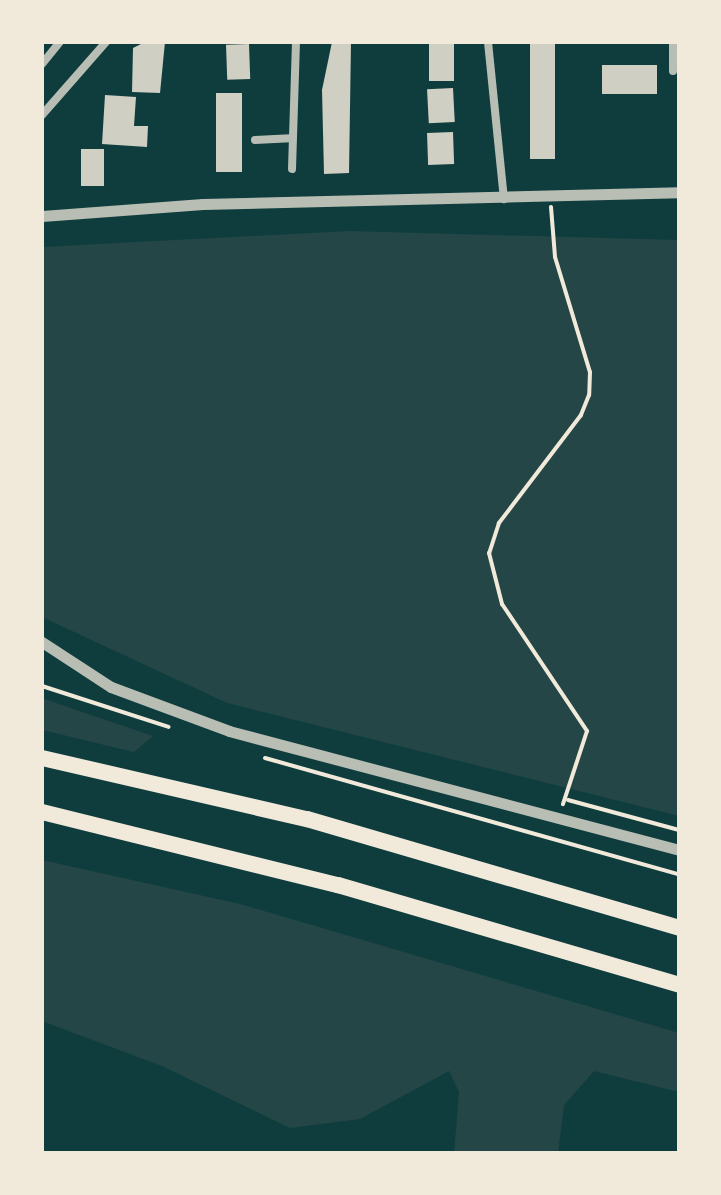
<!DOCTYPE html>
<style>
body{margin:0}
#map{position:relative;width:721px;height:1195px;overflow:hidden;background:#0f3d3e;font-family:Arial,sans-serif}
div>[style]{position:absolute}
.green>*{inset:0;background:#244646}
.building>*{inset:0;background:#cfcfc3;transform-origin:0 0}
.path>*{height:4px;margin:-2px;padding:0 2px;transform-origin:2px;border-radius:2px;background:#f1e9da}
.minor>*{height:8px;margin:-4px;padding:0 4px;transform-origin:4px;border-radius:4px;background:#b8beb3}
.tertiary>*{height:11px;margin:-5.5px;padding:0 5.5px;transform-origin:5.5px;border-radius:5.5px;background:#b8beb3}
.motorway>*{height:16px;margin:-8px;padding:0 8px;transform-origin:8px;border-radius:8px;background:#f1e9da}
span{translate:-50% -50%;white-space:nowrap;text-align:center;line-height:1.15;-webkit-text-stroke:7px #f1e9da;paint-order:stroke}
.frame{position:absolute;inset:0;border:44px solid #f1e9da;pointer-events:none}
</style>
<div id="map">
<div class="green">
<i style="clip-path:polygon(349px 231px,679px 240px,679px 816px,227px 703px,42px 617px,42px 247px)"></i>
<i style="clip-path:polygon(42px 698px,79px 711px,153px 736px,134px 752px,42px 730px)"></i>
<i style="clip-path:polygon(42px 860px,240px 904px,679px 1033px,679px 1092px,594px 1071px,564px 1105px,558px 1153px,454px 1153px,459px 1092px,449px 1071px,360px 1119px,290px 1128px,162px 1066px,42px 1021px)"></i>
</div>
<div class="building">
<i style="clip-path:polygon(145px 42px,165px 42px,160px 93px,132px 92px,133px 48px)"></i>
<i style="clip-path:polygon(332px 42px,351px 42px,349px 173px,324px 174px,322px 90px)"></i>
<i style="left:429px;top:42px;width:25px;height:39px"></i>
<i style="left:530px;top:42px;width:25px;height:117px"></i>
<i style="left:249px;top:44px;width:35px;height:23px;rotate:88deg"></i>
<i style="left:657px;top:65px;width:29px;height:55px;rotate:90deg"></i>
<i style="left:453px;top:88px;width:34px;height:26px;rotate:87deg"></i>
<i style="left:216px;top:93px;width:26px;height:79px"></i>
<i style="clip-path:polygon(105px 95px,136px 97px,134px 126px,148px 126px,147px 147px,102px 144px)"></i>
<i style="left:453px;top:132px;width:32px;height:26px;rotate:88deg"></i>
<i style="left:81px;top:149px;width:23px;height:37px"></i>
</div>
<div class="path">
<i style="left:551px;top:207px;width:50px;rotate:85.4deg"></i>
<i style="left:555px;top:257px;width:120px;rotate:73.1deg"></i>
<i style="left:590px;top:372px;width:23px;rotate:92deg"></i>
<i style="left:589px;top:395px;width:22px;rotate:112deg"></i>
<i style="left:581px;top:415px;width:136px;rotate:127.2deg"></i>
<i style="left:499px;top:523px;width:32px;rotate:108deg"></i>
<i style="left:489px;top:553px;width:53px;rotate:75.7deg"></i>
<i style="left:502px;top:604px;width:153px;rotate:56.2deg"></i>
<i style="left:587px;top:731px;width:77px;rotate:108.2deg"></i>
<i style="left:42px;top:686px;width:133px;rotate:17.9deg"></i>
<i style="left:265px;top:758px;width:430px;rotate:15.7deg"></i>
<i style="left:568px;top:800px;width:115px;rotate:15.1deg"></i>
</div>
<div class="minor">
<i style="left:488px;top:42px;width:158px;rotate:84.2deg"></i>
<i style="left:42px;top:64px;width:28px;rotate:-51deg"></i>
<i style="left:673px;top:71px;width:29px;rotate:-90deg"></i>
<i style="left:42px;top:115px;width:97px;rotate:-48.8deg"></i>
<i style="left:255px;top:140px;width:35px;rotate:-3deg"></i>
<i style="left:292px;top:169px;width:127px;rotate:-88.2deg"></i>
</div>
<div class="tertiary">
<i style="left:42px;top:216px;width:161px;rotate:-4.3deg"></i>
<i style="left:203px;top:204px;width:476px;rotate:-1.4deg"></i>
<i style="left:42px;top:642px;width:82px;rotate:33.1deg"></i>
<i style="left:111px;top:687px;width:126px;rotate:20.4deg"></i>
<i style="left:229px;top:731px;width:465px;rotate:14.8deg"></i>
</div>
<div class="motorway">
<i style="left:42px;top:758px;width:272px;rotate:13deg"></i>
<i style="left:307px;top:819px;width:388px;rotate:16.3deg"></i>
<i style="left:42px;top:812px;width:305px;rotate:13.9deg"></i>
<i style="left:338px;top:885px;width:355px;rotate:16.3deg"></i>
</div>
<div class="frame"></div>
</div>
